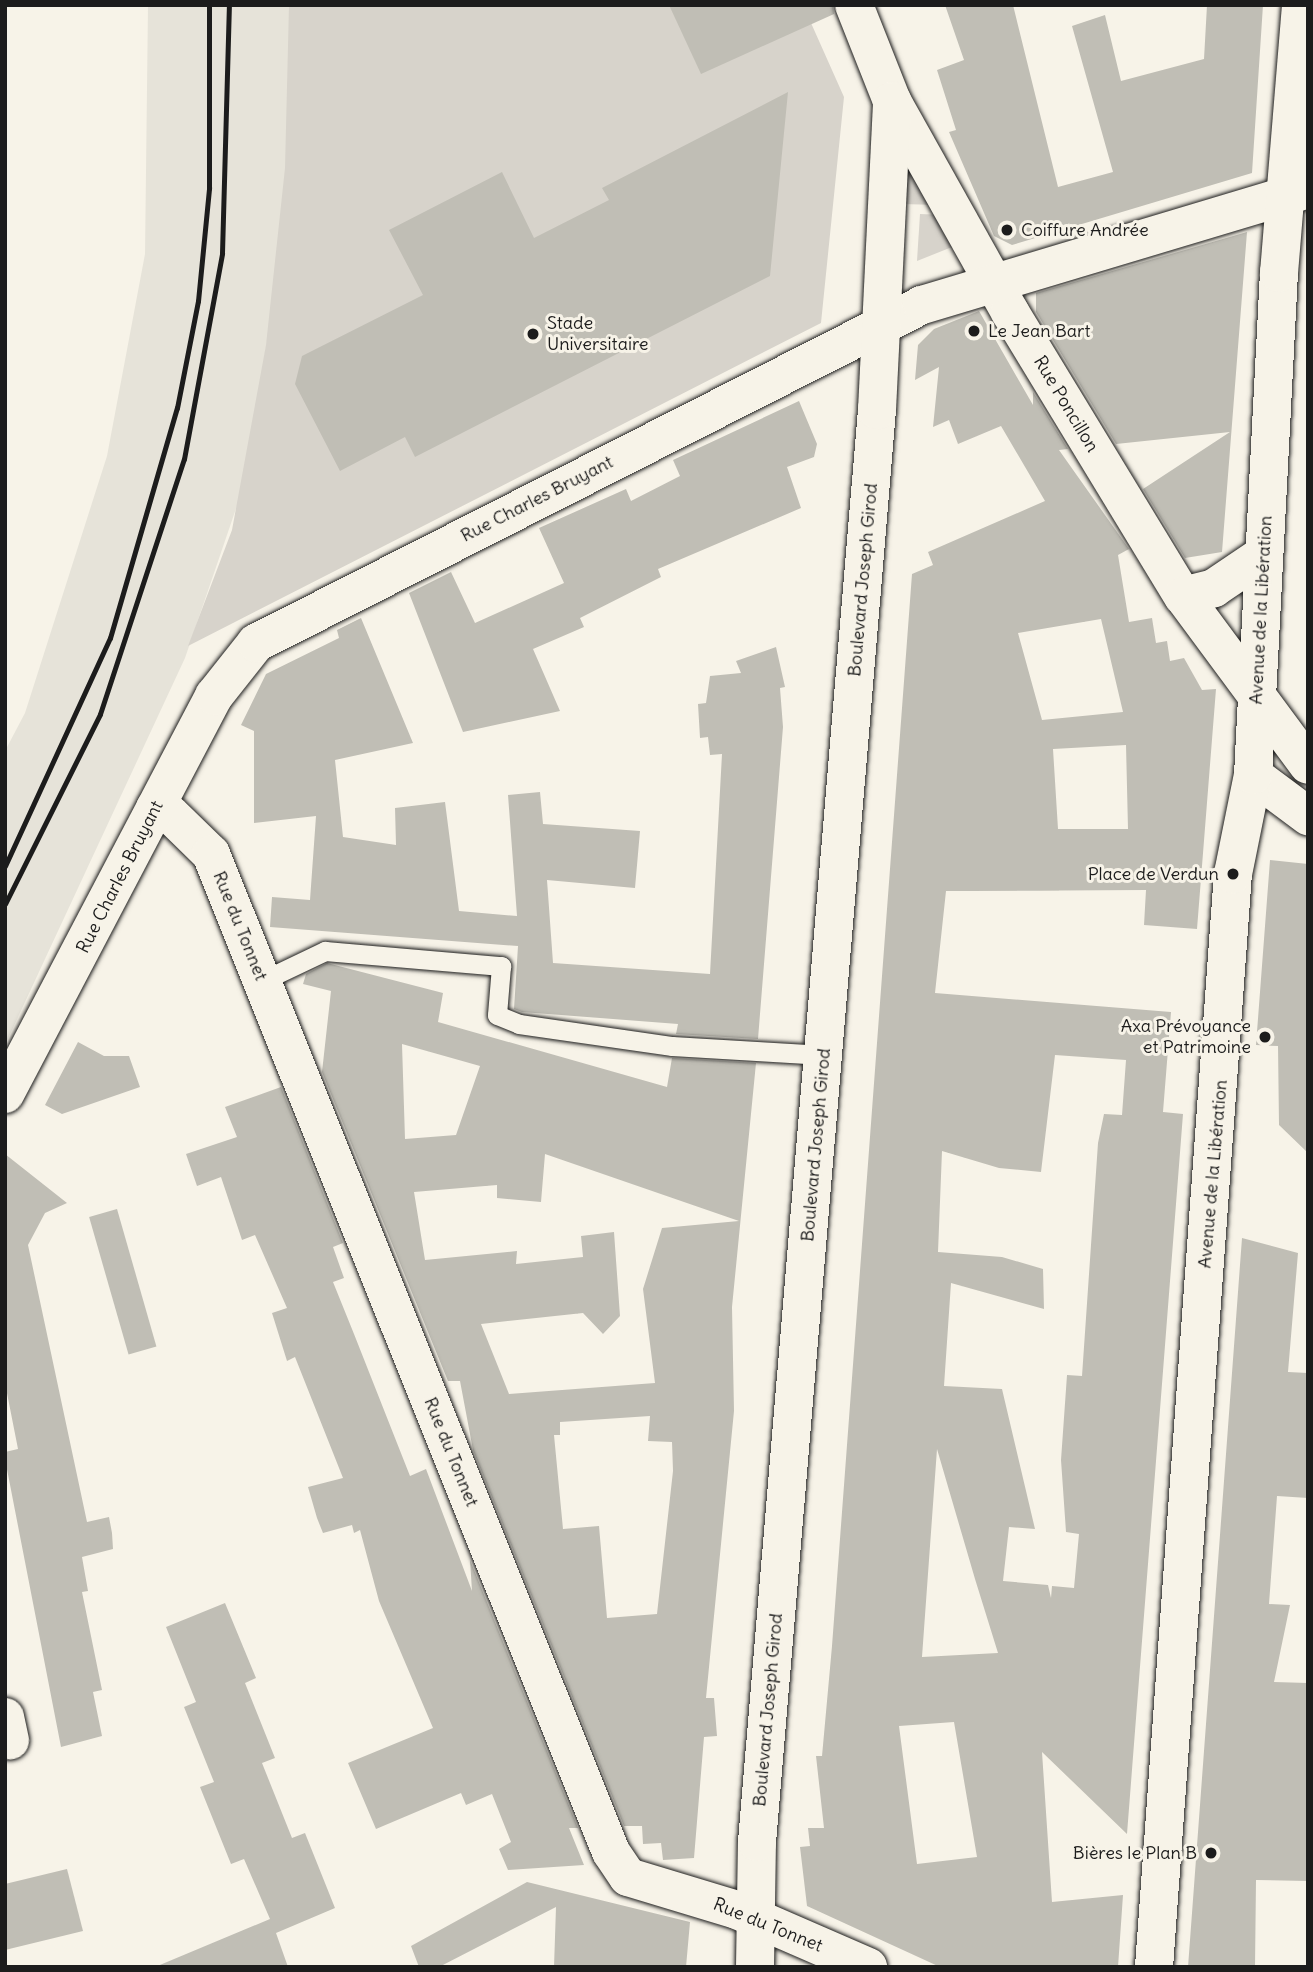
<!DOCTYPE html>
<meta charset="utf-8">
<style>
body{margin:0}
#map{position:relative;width:1313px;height:1972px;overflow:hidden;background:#f7f3e8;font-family:Delius,sans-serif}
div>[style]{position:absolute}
.built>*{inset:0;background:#e6e3d9}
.green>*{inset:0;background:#d7d3cb}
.building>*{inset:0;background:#c0beb5;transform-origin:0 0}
.roads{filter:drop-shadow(0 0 2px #1c1c1c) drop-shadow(0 0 2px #1c1c1c)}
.service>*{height:19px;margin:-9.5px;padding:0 9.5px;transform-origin:9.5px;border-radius:9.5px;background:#f7f3e8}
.minor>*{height:38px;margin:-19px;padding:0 19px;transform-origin:19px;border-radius:19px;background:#f7f3e8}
.primary>*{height:38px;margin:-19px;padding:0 19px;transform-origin:19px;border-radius:19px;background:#f7f3e8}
.rail>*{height:5px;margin:-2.5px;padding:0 2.5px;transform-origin:2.5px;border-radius:2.5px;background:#1c1c1c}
.dots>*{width:19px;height:19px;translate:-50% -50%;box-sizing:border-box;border:4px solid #f7f3e8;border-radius:50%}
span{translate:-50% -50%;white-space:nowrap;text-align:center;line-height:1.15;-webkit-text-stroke:6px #f7f3e8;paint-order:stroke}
.poi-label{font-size:18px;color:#1c1c1c}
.left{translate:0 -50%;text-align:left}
.right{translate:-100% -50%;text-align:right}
.street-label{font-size:18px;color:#1c1c1c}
.frame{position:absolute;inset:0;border:7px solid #1c1c1c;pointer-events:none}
</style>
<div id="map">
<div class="built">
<i style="clip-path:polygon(148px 5px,291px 5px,286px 189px,274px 300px,242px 491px,185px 658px,5px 1045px,5px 751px,25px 713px,107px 456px,145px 254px)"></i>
</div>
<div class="green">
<i style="clip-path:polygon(289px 5px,803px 5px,844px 97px,821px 323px,188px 646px,232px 530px,266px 345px,285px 168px)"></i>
<i style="clip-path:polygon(905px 155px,939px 205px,901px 204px)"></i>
<i style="clip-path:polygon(920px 214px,944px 215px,957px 245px,917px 261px)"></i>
</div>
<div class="building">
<i style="clip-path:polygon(669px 5px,833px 5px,834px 14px,701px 74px)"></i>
<i style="clip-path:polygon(945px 5px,1013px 5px,1058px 187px,1113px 172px,1072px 26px,1105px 15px,1121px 81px,1204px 59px,1207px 5px,1263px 5px,1252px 173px,1012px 245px,994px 236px,949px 132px,956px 130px,937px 70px,964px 60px)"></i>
<i style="clip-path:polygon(788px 92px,770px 276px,415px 457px,405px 437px,340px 471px,295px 384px,302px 356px,423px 295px,389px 230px,502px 172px,534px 238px,609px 200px,602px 188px)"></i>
<i style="clip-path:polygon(1247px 232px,1222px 552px,1185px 558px,1143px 489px,1230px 432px,1116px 444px,1036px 312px,1036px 293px)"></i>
<i style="clip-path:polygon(evenodd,979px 311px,1033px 405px,1033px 392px,1068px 449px,1059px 450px,1129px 549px,1118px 555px,1129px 622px,1152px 618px,1156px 643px,1167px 641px,1170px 661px,1184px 658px,1202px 690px,1216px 689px,1197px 929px,1144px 925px,1146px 890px,946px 891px,935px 993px,1171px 1012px,1163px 1112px,1183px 1114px,1127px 1834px,1042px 1752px,1052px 1902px,1123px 1895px,1118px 1967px,940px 1967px,807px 1906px,800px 1847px,810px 1846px,808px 1828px,824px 1828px,816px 1756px,822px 1756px,832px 1646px,912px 574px,933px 565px,928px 552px,1045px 501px,1001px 426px,958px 444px,949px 420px,933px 427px,939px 367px,915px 380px,918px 345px,934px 329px,979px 311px,1101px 619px,1123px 712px,1042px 720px,1018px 633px,1101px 619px,979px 311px,1126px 745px,1128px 829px,1058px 829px,1053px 749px,1126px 745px,979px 311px,1055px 1055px,1126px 1060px,1122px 1115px,1104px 1114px,1098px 1143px,1082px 1376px,1067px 1375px,1061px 1460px,1066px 1532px,1079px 1534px,1074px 1588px,1052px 1586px,1051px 1598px,1048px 1585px,1003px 1581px,1009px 1527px,1035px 1529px,1002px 1389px,944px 1386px,951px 1283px,1044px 1309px,1043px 1269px,1002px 1257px,938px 1252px,942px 1151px,999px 1168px,1041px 1172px,1055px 1055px,979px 311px,937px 1449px,975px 1579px,998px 1653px,922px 1657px,937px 1449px,979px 311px,954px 1722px,977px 1857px,917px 1864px,899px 1726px,954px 1722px)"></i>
<i style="clip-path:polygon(799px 401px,817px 444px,814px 457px,787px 467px,801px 508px,658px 569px,661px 577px,580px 618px,584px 627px,533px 649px,560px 711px,463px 732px,409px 593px,451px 572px,475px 623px,564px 583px,539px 528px,626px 489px,631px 501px,680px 476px,673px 460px)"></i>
<i style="clip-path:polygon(361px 618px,413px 743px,335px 760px,343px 837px,396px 845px,395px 808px,445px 802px,459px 911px,517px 916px,508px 795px,540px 792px,543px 824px,640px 831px,635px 888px,547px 880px,553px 963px,710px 974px,722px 754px,710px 755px,708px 737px,700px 738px,698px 704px,706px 703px,710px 676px,741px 673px,736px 661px,776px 647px,785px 687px,780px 688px,783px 727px,758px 1039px,676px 1034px,678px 1024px,522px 1012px,514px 1009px,518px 946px,270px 927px,272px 897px,310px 900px,316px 816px,254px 823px,254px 731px,241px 725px,266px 674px,339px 638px,337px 630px)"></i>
<i style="clip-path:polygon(1270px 860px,1308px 864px,1308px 1153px,1279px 1125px,1278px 1046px,1256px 1045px)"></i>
<i style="clip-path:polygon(evenodd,327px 963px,443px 993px,438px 1022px,667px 1087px,672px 1058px,756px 1063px,732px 1307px,734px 1411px,706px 1698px,714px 1698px,717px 1736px,704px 1737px,694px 1858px,663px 1860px,661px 1843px,643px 1844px,642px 1826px,624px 1826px,473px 1450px,460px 1381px,448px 1381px,322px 1072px,331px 991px,303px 984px,306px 974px,327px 963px,402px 1044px,480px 1066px,456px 1135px,405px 1139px,402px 1044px,327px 963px,545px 1154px,739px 1221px,662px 1228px,643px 1289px,655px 1383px,509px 1394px,481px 1324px,583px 1313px,603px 1334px,620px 1316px,614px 1232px,581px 1236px,583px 1257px,516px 1264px,517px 1251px,425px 1260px,414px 1192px,497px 1185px,497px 1198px,541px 1202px,545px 1154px,327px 963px,650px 1416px,648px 1441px,672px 1442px,673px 1471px,657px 1614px,607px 1618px,599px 1526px,563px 1529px,554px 1435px,560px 1435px,560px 1422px,650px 1416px)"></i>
<i style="clip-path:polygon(78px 1042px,104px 1056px,129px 1056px,140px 1087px,62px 1114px,45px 1105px)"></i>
<i style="clip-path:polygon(281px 1087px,343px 1243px,333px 1247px,344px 1278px,333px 1282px,354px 1334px,410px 1476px,426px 1469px,472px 1591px,470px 1560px,578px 1828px,569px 1828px,584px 1865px,508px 1870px,499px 1849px,511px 1842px,492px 1794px,466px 1805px,461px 1793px,376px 1829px,348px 1763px,433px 1728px,379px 1601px,360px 1530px,354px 1533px,352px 1525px,323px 1533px,317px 1518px,308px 1487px,343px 1478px,295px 1357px,287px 1361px,272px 1313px,287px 1308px,255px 1235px,242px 1240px,221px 1177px,197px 1186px,186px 1154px,237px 1137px,225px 1107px)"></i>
<i style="clip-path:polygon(5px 1154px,67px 1203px,45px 1213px,28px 1245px,87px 1522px,109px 1517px,112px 1533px,113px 1549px,82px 1557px,88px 1591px,82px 1592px,102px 1690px,93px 1692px,102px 1736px,61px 1747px,5px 1459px,5px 1452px,18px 1449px,5px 1383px)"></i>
<i style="left:117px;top:1209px;width:143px;height:29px;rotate:74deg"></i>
<i style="clip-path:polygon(1242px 1238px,1298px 1253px,1288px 1372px,1308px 1373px,1308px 1498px,1277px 1496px,1269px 1604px,1290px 1605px,1274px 1682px,1308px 1683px,1308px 1881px,1256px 1880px,1255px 1967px,1188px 1967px)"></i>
<i style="clip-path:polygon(225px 1603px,256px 1678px,245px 1683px,275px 1758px,262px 1763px,292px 1838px,305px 1833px,335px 1908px,276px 1933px,288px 1967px,155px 1967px,270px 1919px,244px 1859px,231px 1864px,200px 1787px,214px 1782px,184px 1707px,196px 1702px,166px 1627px)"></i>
<i style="clip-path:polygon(67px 1869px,83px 1931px,5px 1950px,5px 1884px)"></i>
<i style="clip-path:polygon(527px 1882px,690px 1922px,686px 1967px,554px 1967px,556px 1907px,439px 1967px,419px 1967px,411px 1946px)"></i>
</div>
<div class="roads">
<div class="service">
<i style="left:262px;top:981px;width:70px;rotate:-25.5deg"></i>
<i style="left:325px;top:951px;width:177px;rotate:4.9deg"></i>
<i style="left:501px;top:966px;width:49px;rotate:94.7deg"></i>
<i style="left:497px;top:1015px;width:24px;rotate:22deg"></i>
<i style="left:519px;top:1024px;width:155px;rotate:8.2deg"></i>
<i style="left:672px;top:1046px;width:152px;rotate:3.4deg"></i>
</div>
<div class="minor">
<i style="left:854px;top:5px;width:103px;rotate:68.4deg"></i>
<i style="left:892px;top:101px;width:242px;rotate:60.8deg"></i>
<i style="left:1010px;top:312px;width:333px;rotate:58.7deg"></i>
<i style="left:1183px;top:596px;width:210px;rotate:53.5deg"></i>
<i style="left:1183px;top:596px;width:32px;rotate:-14deg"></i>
<i style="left:1214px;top:588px;width:59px;rotate:-34deg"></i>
<i style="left:1253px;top:775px;width:69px;rotate:36.7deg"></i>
<i style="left:155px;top:808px;width:17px;rotate:24deg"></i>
<i style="left:171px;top:815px;width:56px;rotate:44.3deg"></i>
<i style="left:211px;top:854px;width:1075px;rotate:68.16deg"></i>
<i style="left:611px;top:1852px;width:30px;rotate:56deg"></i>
<i style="left:628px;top:1877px;width:114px;rotate:16.8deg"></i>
<i style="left:737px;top:1910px;width:143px;rotate:23.5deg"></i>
<i style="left:5px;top:1094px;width:450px;rotate:-62.3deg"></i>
<i style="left:214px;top:696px;width:68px;rotate:-51.6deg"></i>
<i style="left:256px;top:643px;width:747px;rotate:-26.91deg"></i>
<i style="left:922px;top:305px;width:403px;rotate:-16.7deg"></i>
<i style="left:5px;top:1717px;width:24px;rotate:78deg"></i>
<i style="left:755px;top:1967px;width:125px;rotate:-89.1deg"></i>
<i style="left:757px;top:1842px;width:1437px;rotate:-85.21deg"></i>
<i style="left:877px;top:410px;width:309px;rotate:-87.2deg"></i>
</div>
<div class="primary">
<i style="left:1154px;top:1967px;width:1096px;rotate:-85.87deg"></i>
<i style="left:1233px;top:874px;width:101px;rotate:-78.6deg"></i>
<i style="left:1253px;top:775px;width:503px;rotate:-87.04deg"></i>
<i style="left:1279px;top:273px;width:269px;rotate:-85.3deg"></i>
</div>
</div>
<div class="rail">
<i style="left:5px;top:866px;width:251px;rotate:-65.3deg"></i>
<i style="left:110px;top:638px;width:240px;rotate:-73.8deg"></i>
<i style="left:177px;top:408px;width:109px;rotate:-78.9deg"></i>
<i style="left:198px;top:301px;width:114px;rotate:-84.4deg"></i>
<i style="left:209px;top:188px;width:183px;rotate:-90deg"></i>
<i style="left:5px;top:904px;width:212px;rotate:-63.4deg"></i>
<i style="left:100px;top:714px;width:268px;rotate:-71.8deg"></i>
<i style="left:184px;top:459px;width:209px;rotate:-79.5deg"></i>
<i style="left:222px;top:253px;width:248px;rotate:-88.4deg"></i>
</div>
<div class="dots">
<i style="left:1007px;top:230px;background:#1c1c1c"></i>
<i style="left:974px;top:331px;background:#1c1c1c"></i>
<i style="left:533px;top:334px;background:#1c1c1c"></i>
<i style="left:1233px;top:874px;background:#1c1c1c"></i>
<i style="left:1265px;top:1037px;background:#1c1c1c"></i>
<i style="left:1211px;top:1853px;background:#1c1c1c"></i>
</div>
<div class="poi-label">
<span class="left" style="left:1021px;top:230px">Coiffure Andrée</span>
<span class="left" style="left:547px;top:334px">Stade<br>Universitaire</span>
<span class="left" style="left:988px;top:331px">Le Jean Bart</span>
<span class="right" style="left:1219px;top:874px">Place de Verdun</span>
<span class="right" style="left:1251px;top:1037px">Axa Prévoyance<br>et Patrimoine</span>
<span class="right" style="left:1197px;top:1853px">Bières le Plan B</span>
</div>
<div class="street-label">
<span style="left:1066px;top:404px;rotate:59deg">Rue Poncillon</span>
<span style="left:537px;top:499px;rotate:-27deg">Rue Charles Bruyant</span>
<span style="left:863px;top:580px;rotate:-85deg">Boulevard Joseph Girod</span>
<span style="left:1261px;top:610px;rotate:-87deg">Avenue de la Libération</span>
<span style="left:120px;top:877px;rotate:-63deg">Rue Charles Bruyant</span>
<span style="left:240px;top:926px;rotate:68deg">Rue du Tonnet</span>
<span style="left:816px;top:1145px;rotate:-85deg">Boulevard Joseph Girod</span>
<span style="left:1213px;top:1174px;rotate:-85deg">Avenue de la Libération</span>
<span style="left:451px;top:1452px;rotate:68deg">Rue du Tonnet</span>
<span style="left:768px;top:1710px;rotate:-85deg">Boulevard Joseph Girod</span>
<span style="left:768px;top:1925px;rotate:22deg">Rue du Tonnet</span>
</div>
<div class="frame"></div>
</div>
